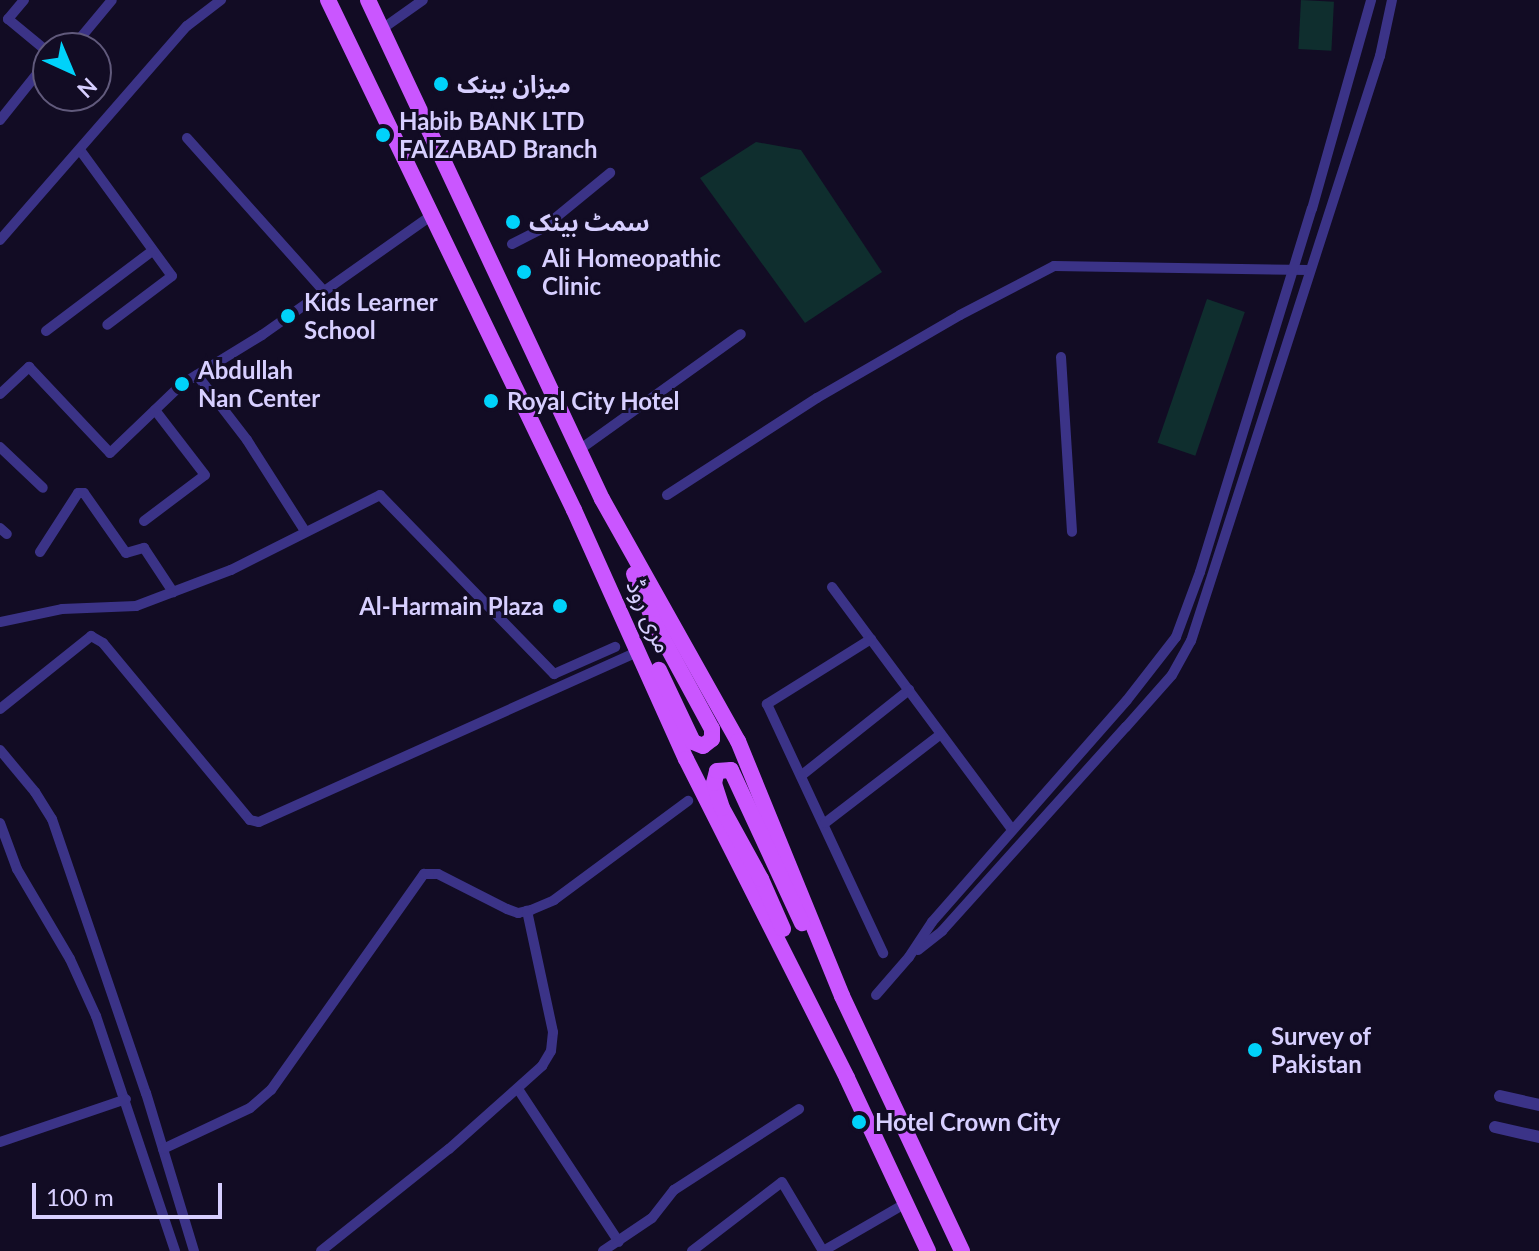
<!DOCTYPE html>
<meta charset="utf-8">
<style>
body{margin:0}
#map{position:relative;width:1539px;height:1251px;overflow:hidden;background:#120c24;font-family:Lato,"Noto Sans Arabic",sans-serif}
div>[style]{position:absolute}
.green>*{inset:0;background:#0f2e2e;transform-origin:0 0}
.minor>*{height:10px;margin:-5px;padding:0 5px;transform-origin:5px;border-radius:5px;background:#3b3387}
.tertiary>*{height:12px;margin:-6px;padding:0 6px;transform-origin:6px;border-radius:6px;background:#3b3387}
.primary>*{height:16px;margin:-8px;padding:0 8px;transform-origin:8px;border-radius:8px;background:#ca56ff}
.dots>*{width:22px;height:22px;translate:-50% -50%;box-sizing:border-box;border:4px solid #120c24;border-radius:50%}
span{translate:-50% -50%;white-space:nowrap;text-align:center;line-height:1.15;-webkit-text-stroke:6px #120c24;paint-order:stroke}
.poi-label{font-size:24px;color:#d7cfff;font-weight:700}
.left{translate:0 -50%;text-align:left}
.right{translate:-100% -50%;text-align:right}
.street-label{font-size:24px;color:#d7cfff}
.north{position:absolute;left:32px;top:32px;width:80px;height:80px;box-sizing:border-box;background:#120c24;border:2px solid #615a7c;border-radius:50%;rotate:136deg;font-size:22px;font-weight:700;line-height:32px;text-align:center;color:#d7cfff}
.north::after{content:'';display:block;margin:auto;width:28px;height:36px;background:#00d2fa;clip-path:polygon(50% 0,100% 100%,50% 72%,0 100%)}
.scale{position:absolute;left:32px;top:1183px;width:190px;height:36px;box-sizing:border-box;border:4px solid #d7cfff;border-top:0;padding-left:10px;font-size:24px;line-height:28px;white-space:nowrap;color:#d7cfff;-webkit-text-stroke:6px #120c24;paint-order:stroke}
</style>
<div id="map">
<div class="green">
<i style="left:1301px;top:0;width:33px;height:49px;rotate:3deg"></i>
<i style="clip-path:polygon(756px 142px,801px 150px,882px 272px,805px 323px,700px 178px)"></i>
<i style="left:1207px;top:299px;width:40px;height:152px;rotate:19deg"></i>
</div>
<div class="minor">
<i style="left:24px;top:0;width:25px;rotate:130deg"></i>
<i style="left:8px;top:19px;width:52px;rotate:39.5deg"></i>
<i style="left:382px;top:29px;width:50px;rotate:-35.3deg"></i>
<i style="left:72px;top:48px;width:62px;rotate:-50.2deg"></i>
<i style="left:0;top:120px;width:77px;rotate:-51.3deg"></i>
<i style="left:187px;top:138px;width:204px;rotate:48.2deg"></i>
<i style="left:80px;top:150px;width:156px;rotate:53.9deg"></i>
<i style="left:172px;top:276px;width:81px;rotate:143deg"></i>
<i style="left:0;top:240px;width:284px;rotate:-48.9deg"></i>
<i style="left:187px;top:26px;width:43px;rotate:-37.4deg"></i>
<i style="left:512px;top:244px;width:35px;rotate:-27deg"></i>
<i style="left:543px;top:228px;width:87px;rotate:-39.4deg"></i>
<i style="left:46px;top:331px;width:133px;rotate:-37deg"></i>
<i style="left:1061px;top:357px;width:175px;rotate:86.4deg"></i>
<i style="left:197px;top:375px;width:82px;rotate:52.4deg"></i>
<i style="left:247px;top:440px;width:108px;rotate:57.5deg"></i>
<i style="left:0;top:394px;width:40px;rotate:-43deg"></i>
<i style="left:29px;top:367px;width:118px;rotate:46.7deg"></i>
<i style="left:110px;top:453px;width:100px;rotate:-43.8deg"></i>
<i style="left:182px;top:384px;width:94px;rotate:-31.5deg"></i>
<i style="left:262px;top:335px;width:207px;rotate:-35.2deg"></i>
<i style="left:0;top:447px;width:59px;rotate:43.6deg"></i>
<i style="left:579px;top:450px;width:199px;rotate:-35.6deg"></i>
<i style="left:667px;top:495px;width:179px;rotate:-32.9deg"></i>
<i style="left:817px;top:398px;width:165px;rotate:-30.1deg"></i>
<i style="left:960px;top:315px;width:106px;rotate:-27.5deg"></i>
<i style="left:1054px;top:266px;width:255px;rotate:0.9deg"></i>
<i style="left:144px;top:521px;width:76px;rotate:-37deg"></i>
<i style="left:205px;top:475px;width:82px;rotate:-127.6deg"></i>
<i style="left:0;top:528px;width:9px;rotate:41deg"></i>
<i style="left:40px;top:552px;width:70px;rotate:-57.2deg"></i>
<i style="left:78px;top:493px;width:6px"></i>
<i style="left:84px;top:493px;width:73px;rotate:55deg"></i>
<i style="left:126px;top:553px;width:19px;rotate:-16deg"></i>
<i style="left:144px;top:548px;width:53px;rotate:56.6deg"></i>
<i style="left:832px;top:587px;width:302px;rotate:53.4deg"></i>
<i style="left:0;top:622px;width:63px;rotate:-11.8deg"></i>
<i style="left:62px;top:609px;width:74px;rotate:-2.3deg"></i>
<i style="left:136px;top:606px;width:102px;rotate:-20.8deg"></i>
<i style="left:231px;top:570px;width:167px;rotate:-26.7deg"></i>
<i style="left:380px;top:495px;width:250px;rotate:45.8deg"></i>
<i style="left:554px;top:674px;width:67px;rotate:-23.9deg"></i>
<i style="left:871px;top:639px;width:123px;rotate:148deg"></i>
<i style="left:767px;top:704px;width:275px;rotate:65deg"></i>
<i style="left:0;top:709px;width:117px;rotate:-38.7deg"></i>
<i style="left:91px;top:636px;width:14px;rotate:30deg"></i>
<i style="left:103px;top:643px;width:230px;rotate:50.3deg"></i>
<i style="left:250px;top:820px;width:9px;rotate:13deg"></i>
<i style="left:259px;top:822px;width:418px;rotate:-24.2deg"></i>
<i style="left:0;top:750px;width:55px;rotate:50.2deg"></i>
<i style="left:35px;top:792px;width:32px;rotate:58deg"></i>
<i style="left:52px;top:819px;width:290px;rotate:71.1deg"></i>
<i style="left:146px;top:1093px;width:165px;rotate:73.1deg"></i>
<i style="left:802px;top:775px;width:137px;rotate:-38.5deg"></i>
<i style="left:0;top:823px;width:49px;rotate:69.7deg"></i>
<i style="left:17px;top:869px;width:104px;rotate:59.5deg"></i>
<i style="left:70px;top:959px;width:63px;rotate:65.5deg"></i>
<i style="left:96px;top:1016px;width:248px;rotate:71.4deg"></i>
<i style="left:825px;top:823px;width:146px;rotate:-37.5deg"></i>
<i style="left:918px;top:950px;width:31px;rotate:-38deg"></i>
<i style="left:942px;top:931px;width:275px;rotate:-48deg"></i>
<i style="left:1126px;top:727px;width:69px;rotate:-48.5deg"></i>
<i style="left:1172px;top:675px;width:39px;rotate:-61deg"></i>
<i style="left:1191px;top:641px;width:615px;rotate:-72.1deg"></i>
<i style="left:1380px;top:56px;width:57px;rotate:-77.9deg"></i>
<i style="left:876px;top:995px;width:50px;rotate:-49deg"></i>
<i style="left:909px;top:957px;width:42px;rotate:-56.7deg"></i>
<i style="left:932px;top:922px;width:295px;rotate:-48.7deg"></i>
<i style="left:1127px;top:700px;width:80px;rotate:-52.1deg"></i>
<i style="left:1176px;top:637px;width:69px;rotate:-69.7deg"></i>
<i style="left:1200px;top:572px;width:380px;rotate:-72.9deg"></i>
<i style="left:1312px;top:209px;width:217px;rotate:-74.2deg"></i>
<i style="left:518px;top:1089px;width:183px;rotate:56.6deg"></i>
<i style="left:0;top:1142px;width:133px;rotate:-18.8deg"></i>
<i style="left:163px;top:1149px;width:96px;rotate:-25.2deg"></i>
<i style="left:250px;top:1108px;width:28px;rotate:-41deg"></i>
<i style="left:271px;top:1090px;width:265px;rotate:-54.7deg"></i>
<i style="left:424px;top:874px;width:14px"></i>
<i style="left:438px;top:874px;width:77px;rotate:26.9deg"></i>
<i style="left:507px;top:909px;width:12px;rotate:20deg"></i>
<i style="left:518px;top:913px;width:13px;rotate:-13deg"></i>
<i style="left:531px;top:910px;width:25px;rotate:-23deg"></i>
<i style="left:554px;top:900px;width:167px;rotate:-36.5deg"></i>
<i style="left:321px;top:1251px;width:164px;rotate:-38.6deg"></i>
<i style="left:449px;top:1149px;width:125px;rotate:-41.7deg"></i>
<i style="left:542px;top:1066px;width:17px;rotate:-59deg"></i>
<i style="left:551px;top:1051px;width:19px;rotate:-84deg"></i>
<i style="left:553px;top:1032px;width:124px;rotate:-102.1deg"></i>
<i style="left:603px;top:1251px;width:59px;rotate:-34deg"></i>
<i style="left:652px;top:1218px;width:36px;rotate:-52deg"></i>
<i style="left:674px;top:1190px;width:149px;rotate:-32.9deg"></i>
<i style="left:692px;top:1251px;width:113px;rotate:-37.5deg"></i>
<i style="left:782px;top:1182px;width:80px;rotate:59.3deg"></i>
<i style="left:823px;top:1251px;width:96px;rotate:-30deg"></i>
</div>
<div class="tertiary">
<i style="left:1500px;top:1096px;width:40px;rotate:13deg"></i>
<i style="left:1495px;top:1127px;width:45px;rotate:12.8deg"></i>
</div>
<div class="primary">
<i style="left:328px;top:0;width:566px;rotate:64.25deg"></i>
<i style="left:574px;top:510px;width:273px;rotate:65.8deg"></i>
<i style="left:686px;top:759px;width:357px;rotate:63.2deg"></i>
<i style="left:847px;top:1078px;width:191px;rotate:64.9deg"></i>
<i style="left:368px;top:0;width:551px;rotate:64.88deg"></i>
<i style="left:602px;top:499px;width:278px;rotate:60.7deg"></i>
<i style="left:738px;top:741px;width:275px;rotate:67.8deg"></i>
<i style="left:842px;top:996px;width:282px;rotate:64.8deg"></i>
<i style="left:634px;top:574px;width:54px;rotate:67.2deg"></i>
<i style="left:655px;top:624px;width:119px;rotate:61.5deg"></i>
<i style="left:712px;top:729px;width:10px;rotate:90deg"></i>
<i style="left:712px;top:739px;width:11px;rotate:142deg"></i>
<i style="left:703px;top:746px;width:11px;rotate:-158deg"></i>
<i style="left:693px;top:742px;width:80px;rotate:-115.3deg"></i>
<i style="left:783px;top:929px;width:55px;rotate:-113.7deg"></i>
<i style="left:761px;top:879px;width:81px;rotate:-118.8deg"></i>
<i style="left:722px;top:808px;width:26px;rotate:-108deg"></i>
<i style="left:714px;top:783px;width:12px;rotate:-76deg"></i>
<i style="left:717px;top:771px;width:14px;rotate:-4deg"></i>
<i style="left:731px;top:770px;width:169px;rotate:65.1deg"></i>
</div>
<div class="dots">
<i style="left:441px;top:84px;background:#00d2fa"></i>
<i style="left:383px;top:135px;background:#00d2fa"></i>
<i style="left:513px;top:222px;background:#00d2fa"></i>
<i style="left:524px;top:272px;background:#00d2fa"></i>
<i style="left:288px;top:316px;background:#00d2fa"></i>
<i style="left:182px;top:384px;background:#00d2fa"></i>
<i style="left:491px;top:401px;background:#00d2fa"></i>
<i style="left:560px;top:606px;background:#00d2fa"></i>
<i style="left:1255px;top:1050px;background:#00d2fa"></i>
<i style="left:859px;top:1122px;background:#00d2fa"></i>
</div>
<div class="poi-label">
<span class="left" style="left:457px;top:84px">میزان بینک</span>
<span class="left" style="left:399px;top:135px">Habib BANK LTD<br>FAIZABAD Branch</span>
<span class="left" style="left:529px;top:222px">سمٹ بینک</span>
<span class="left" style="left:542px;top:272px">Ali Homeopathic<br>Clinic</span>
<span class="left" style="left:304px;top:316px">Kids Learner<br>School</span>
<span class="left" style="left:198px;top:384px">Abdullah<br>Nan Center</span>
<span class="left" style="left:507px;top:401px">Royal City Hotel</span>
<span class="right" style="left:544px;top:606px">Al-Harmain Plaza</span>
<span class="left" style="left:1271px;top:1050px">Survey of<br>Pakistan</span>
<span class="left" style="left:875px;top:1122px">Hotel Crown City</span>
</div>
<div class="street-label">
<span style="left:650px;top:616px;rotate:66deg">مری روڈ</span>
</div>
<div class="north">N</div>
<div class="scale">100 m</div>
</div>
